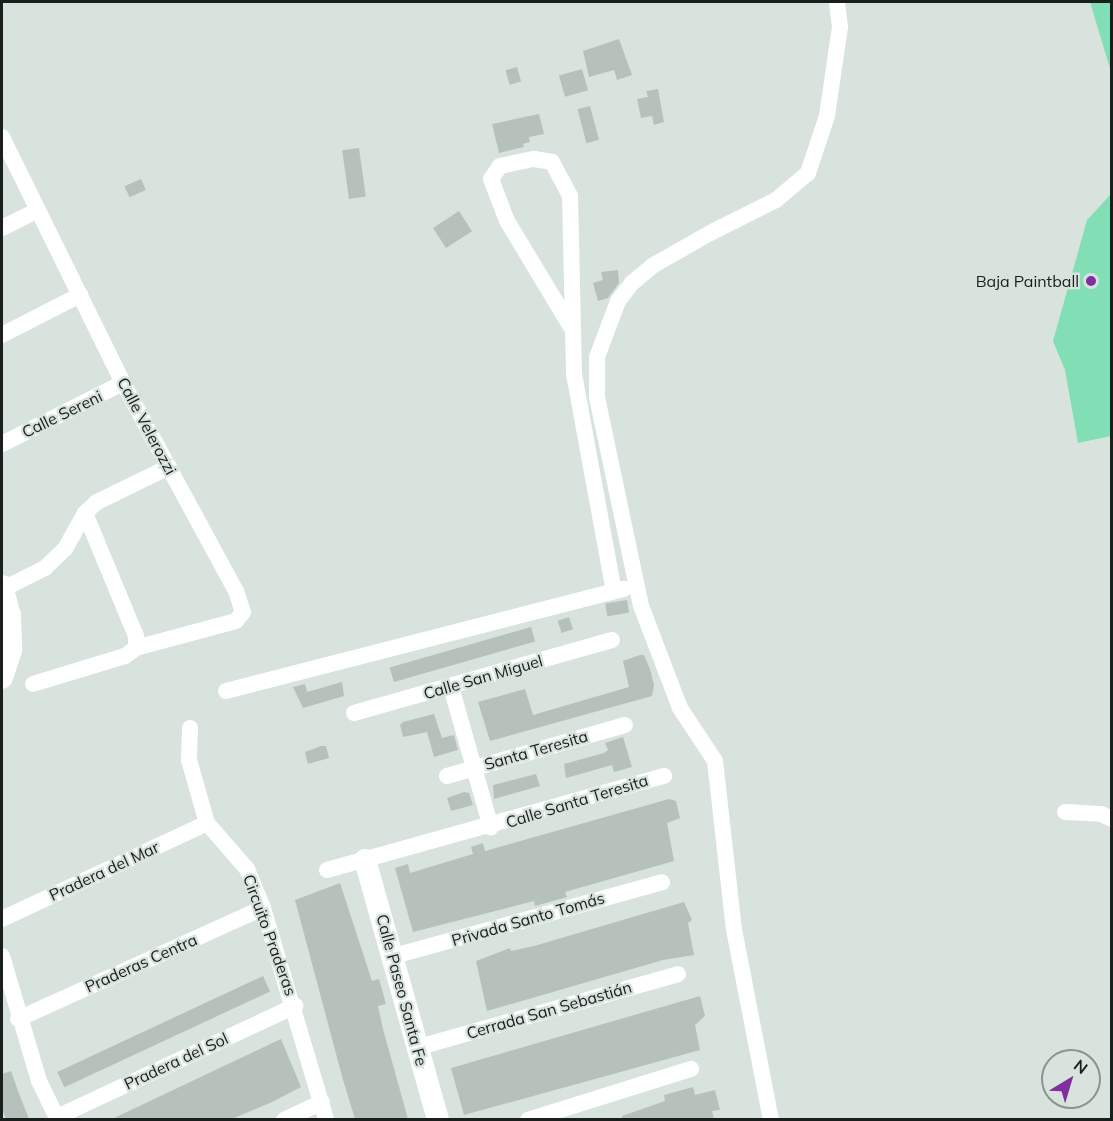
<!DOCTYPE html>
<meta charset="utf-8">
<style>
body{margin:0}
#map{position:relative;width:1113px;height:1121px;overflow:hidden;background:#d8e3dd;font-family:Mulish,sans-serif}
div>[style]{position:absolute}
.green>*{inset:0;background:#82dfb5}
.building>*{inset:0;background:#b7c1bc;transform-origin:0 0}
.street>*{height:16px;margin:-8px;padding:0 8px;transform-origin:8px;border-radius:8px;background:#fff}
.secondary>*{height:22px;margin:-11px;padding:0 11px;transform-origin:11px;border-radius:11px;background:#fff}
.dots>*{width:16px;height:16px;translate:-50% -50%;box-sizing:border-box;border:3px solid #d8e3dd;border-radius:50%}
span{translate:-50% -50%;white-space:nowrap;text-align:center;line-height:1.15;-webkit-text-stroke:4.5px #d8e3dd;paint-order:stroke}
.poi-label{font-size:16px;color:#1a1e1c}
.right{translate:-100% -50%;text-align:right}
.street-label{font-size:16px;color:#1a1e1c}
.frame{position:absolute;inset:0;border:3px solid #1a1e1c;pointer-events:none}
.north{position:absolute;left:1041px;top:1049px;width:60px;height:60px;box-sizing:border-box;background:#d8e3dd;border:2px solid #8c9490;border-radius:50%;rotate:38deg;font-size:16px;font-weight:700;line-height:24px;text-align:center;color:#1a1e1c}
.north::after{content:'';display:block;margin:auto;width:21px;height:27px;background:#802f9f;clip-path:polygon(50% 0,100% 100%,50% 72%,0 100%)}
</style>
<div id="map">
<div class="green">
<i style="clip-path:polygon(1090px 2px,1111px 2px,1111px 72px)"></i>
<i style="clip-path:polygon(1111px 194px,1111px 436px,1078px 443px,1065px 370px,1053px 341px,1087px 220px)"></i>
</div>
<div class="building">
<i style="clip-path:polygon(619px 39px,632px 75px,617px 80px,614px 70px,589px 77px,583px 51px)"></i>
<i style="left:517px;top:67px;width:15px;height:12px;rotate:74deg"></i>
<i style="left:582px;top:69px;width:22px;height:24px;rotate:74deg"></i>
<i style="clip-path:polygon(658px 89px,664px 122px,654px 125px,652px 116px,641px 118px,637px 99px,648px 97px,646px 91px)"></i>
<i style="left:590px;top:106px;width:35px;height:13px;rotate:75deg"></i>
<i style="clip-path:polygon(539px 114px,544px 134px,529px 137px,530px 142px,523px 144px,524px 147px,499px 153px,492px 124px)"></i>
<i style="left:359px;top:148px;width:49px;height:17px;rotate:82deg"></i>
<i style="left:141px;top:179px;width:12px;height:18px;rotate:66deg"></i>
<i style="left:459px;top:211px;width:24px;height:31px;rotate:57deg"></i>
<i style="clip-path:polygon(618px 270px,619px 283px,608px 298px,598px 301px,593px 283px,603px 280px,601px 272px)"></i>
<i style="left:627px;top:600px;width:13px;height:22px;rotate:81deg"></i>
<i style="left:569px;top:617px;width:13px;height:12px;rotate:72deg"></i>
<i style="left:531px;top:627px;width:15px;height:147px;rotate:74deg"></i>
<i style="clip-path:polygon(640px 655px,644px 655px,650px 669px,654px 685px,652px 696px,490px 741px,478px 702px,525px 689px,533px 715px,629px 687px,623px 661px)"></i>
<i style="clip-path:polygon(342px 682px,344px 696px,303px 708px,293px 687px,305px 684px,307px 692px)"></i>
<i style="clip-path:polygon(434px 714px,442px 738px,454px 735px,458px 750px,434px 757px,427px 732px,403px 737px,400px 725px,403px 722px)"></i>
<i style="clip-path:polygon(623px 737px,632px 767px,614px 772px,612px 765px,566px 778px,564px 764px,604px 753px,608px 750px,605px 743px)"></i>
<i style="clip-path:polygon(321px 746px,326px 746px,329px 758px,308px 764px,305px 752px)"></i>
<i style="clip-path:polygon(536px 774px,540px 786px,494px 799px,493px 785px)"></i>
<i style="clip-path:polygon(464px 792px,469px 793px,473px 805px,451px 811px,447px 798px)"></i>
<i style="clip-path:polygon(669px 799px,676px 801px,680px 818px,667px 823px,674px 861px,565px 892px,567px 897px,535px 906px,534px 901px,413px 932px,395px 868px,408px 864px,410px 873px,473px 854px,471px 847px,483px 843px,485px 851px)"></i>
<i style="clip-path:polygon(340px 883px,372px 981px,379px 979px,386px 1004px,378px 1006px,383px 1029px,408px 1119px,355px 1119px,343px 1080px,295px 900px)"></i>
<i style="clip-path:polygon(684px 902px,692px 920px,688px 923px,694px 955px,663px 960px,487px 1011px,476px 961px,510px 948px,511px 951px,534px 946px)"></i>
<i style="left:263px;top:976px;width:17px;height:227px;rotate:65deg"></i>
<i style="clip-path:polygon(700px 996px,705px 1016px,695px 1025px,700px 1050px,464px 1115px,451px 1068px)"></i>
<i style="clip-path:polygon(281px 1039px,301px 1087px,272px 1102px,232px 1119px,112px 1119px)"></i>
<i style="clip-path:polygon(11px 1071px,18px 1091px,29px 1119px,6px 1119px,2px 1109px,2px 1074px)"></i>
<i style="clip-path:polygon(693px 1087px,695px 1095px,715px 1090px,720px 1110px,712px 1111px,714px 1119px,622px 1119px,622px 1116px,665px 1101px,664px 1095px)"></i>
</div>
<div class="street">
<i style="left:2px;top:137px;width:274px;rotate:63.8deg"></i>
<i style="left:123px;top:383px;width:237px;rotate:61.5deg"></i>
<i style="left:236px;top:591px;width:22px;rotate:72deg"></i>
<i style="left:243px;top:612px;width:11px;rotate:128deg"></i>
<i style="left:236px;top:621px;width:104px;rotate:164.9deg"></i>
<i style="left:136px;top:648px;width:14px;rotate:144deg"></i>
<i style="left:125px;top:656px;width:96px;rotate:163.1deg"></i>
<i style="left:2px;top:228px;width:40px;rotate:-26.6deg"></i>
<i style="left:571px;top:327px;width:124px;rotate:-121.1deg"></i>
<i style="left:507px;top:221px;width:45px;rotate:-110.9deg"></i>
<i style="left:491px;top:179px;width:16px;rotate:-55deg"></i>
<i style="left:500px;top:166px;width:35px;rotate:-12deg"></i>
<i style="left:534px;top:159px;width:18px;rotate:9deg"></i>
<i style="left:552px;top:162px;width:38px;rotate:62deg"></i>
<i style="left:570px;top:196px;width:178px;rotate:88.7deg"></i>
<i style="left:574px;top:374px;width:221px;rotate:79.6deg"></i>
<i style="left:2px;top:335px;width:88px;rotate:-27.1deg"></i>
<i style="left:2px;top:444px;width:136px;rotate:-26.8deg"></i>
<i style="left:85px;top:513px;width:133px;rotate:67.5deg"></i>
<i style="left:136px;top:636px;width:12px;rotate:90deg"></i>
<i style="left:3px;top:589px;width:47px;rotate:-26.6deg"></i>
<i style="left:45px;top:568px;width:28px;rotate:-44deg"></i>
<i style="left:65px;top:549px;width:41px;rotate:-60.9deg"></i>
<i style="left:85px;top:513px;width:16px;rotate:-43deg"></i>
<i style="left:97px;top:502px;width:80px;rotate:-25.9deg"></i>
<i style="left:451px;top:687px;width:146px;rotate:74.1deg"></i>
<i style="left:226px;top:691px;width:411px;rotate:-14.4deg"></i>
<i style="left:354px;top:713px;width:268px;rotate:-15.8deg"></i>
<i style="left:190px;top:728px;width:32px;rotate:92deg"></i>
<i style="left:189px;top:760px;width:66px;rotate:74.1deg"></i>
<i style="left:207px;top:823px;width:61px;rotate:49deg"></i>
<i style="left:247px;top:869px;width:42px;rotate:67.7deg"></i>
<i style="left:263px;top:908px;width:221px;rotate:73.4deg"></i>
<i style="left:447px;top:776px;width:185px;rotate:-16deg"></i>
<i style="left:1065px;top:812px;width:36px;rotate:3deg"></i>
<i style="left:1101px;top:814px;width:12px;rotate:24deg"></i>
<i style="left:327px;top:870px;width:350px;rotate:-15.6deg"></i>
<i style="left:2px;top:919px;width:226px;rotate:-25.1deg"></i>
<i style="left:2px;top:956px;width:130px;rotate:73.5deg"></i>
<i style="left:39px;top:1081px;width:43px;rotate:64deg"></i>
<i style="left:394px;top:956px;width:278px;rotate:-15.4deg"></i>
<i style="left:18px;top:1019px;width:269px;rotate:-24.4deg"></i>
<i style="left:419px;top:1047px;width:269px;rotate:-15.7deg"></i>
<i style="left:57px;top:1117px;width:263px;rotate:-25deg"></i>
<i style="left:284px;top:1120px;width:42px;rotate:-25.3deg"></i>
<i style="left:528px;top:1120px;width:171px;rotate:-17.4deg"></i>
<i style="left:771px;top:1120px;width:194px;rotate:-101deg"></i>
<i style="left:734px;top:930px;width:170px;rotate:-96.4deg"></i>
<i style="left:715px;top:761px;width:64px;rotate:-123.4deg"></i>
<i style="left:680px;top:708px;width:109px;rotate:-110.9deg"></i>
<i style="left:641px;top:606px;width:214px;rotate:-101.9deg"></i>
<i style="left:597px;top:397px;width:40px;rotate:-90deg"></i>
<i style="left:597px;top:357px;width:60px;rotate:-69.4deg"></i>
<i style="left:618px;top:301px;width:23px;rotate:-52deg"></i>
<i style="left:632px;top:283px;width:26px;rotate:-40deg"></i>
<i style="left:652px;top:266px;width:67px;rotate:-29.6deg"></i>
<i style="left:710px;top:233px;width:74px;rotate:-26.6deg"></i>
<i style="left:776px;top:200px;width:42px;rotate:-40.2deg"></i>
<i style="left:808px;top:173px;width:60px;rotate:-71.6deg"></i>
<i style="left:827px;top:116px;width:90px;rotate:-81.7deg"></i>
<i style="left:840px;top:27px;width:25px;rotate:-97deg"></i>
</div>
<div class="secondary">
<i style="left:2px;top:586px;width:30px;rotate:75deg"></i>
<i style="left:10px;top:615px;width:35px;rotate:88deg"></i>
<i style="left:11px;top:650px;width:29px;rotate:108deg"></i>
<i style="left:365px;top:860px;width:270px;rotate:74.3deg"></i>
</div>
<div class="dots">
<i style="left:1091px;top:281px;background:#802f9f"></i>
</div>
<div class="poi-label">
<span class="right" style="left:1079px;top:281px">Baja Paintball</span>
</div>
<div class="street-label">
<span style="left:62px;top:414px;rotate:-26deg">Calle Sereni</span>
<span style="left:147px;top:426px;rotate:62deg">Calle Velerozzi</span>
<span style="left:483px;top:677px;rotate:-16deg">Calle San Miguel</span>
<span style="left:536px;top:750px;rotate:-16deg">Santa Teresita</span>
<span style="left:577px;top:801px;rotate:-17deg">Calle Santa Teresita</span>
<span style="left:104px;top:871px;rotate:-25deg">Pradera del Mar</span>
<span style="left:528px;top:919px;rotate:-16deg">Privada Santo Tomás</span>
<span style="left:270px;top:935px;rotate:70deg">Circuito Praderas</span>
<span style="left:141px;top:963px;rotate:-24deg">Praderas Centra</span>
<span style="left:402px;top:990px;rotate:75deg">Calle Paseo Santa Fe</span>
<span style="left:549px;top:1010px;rotate:-16deg">Cerrada San Sebastián</span>
<span style="left:176px;top:1061px;rotate:-25deg">Pradera del Sol</span>
</div>
<div class="frame"></div>
<div class="north">N</div>
</div>
